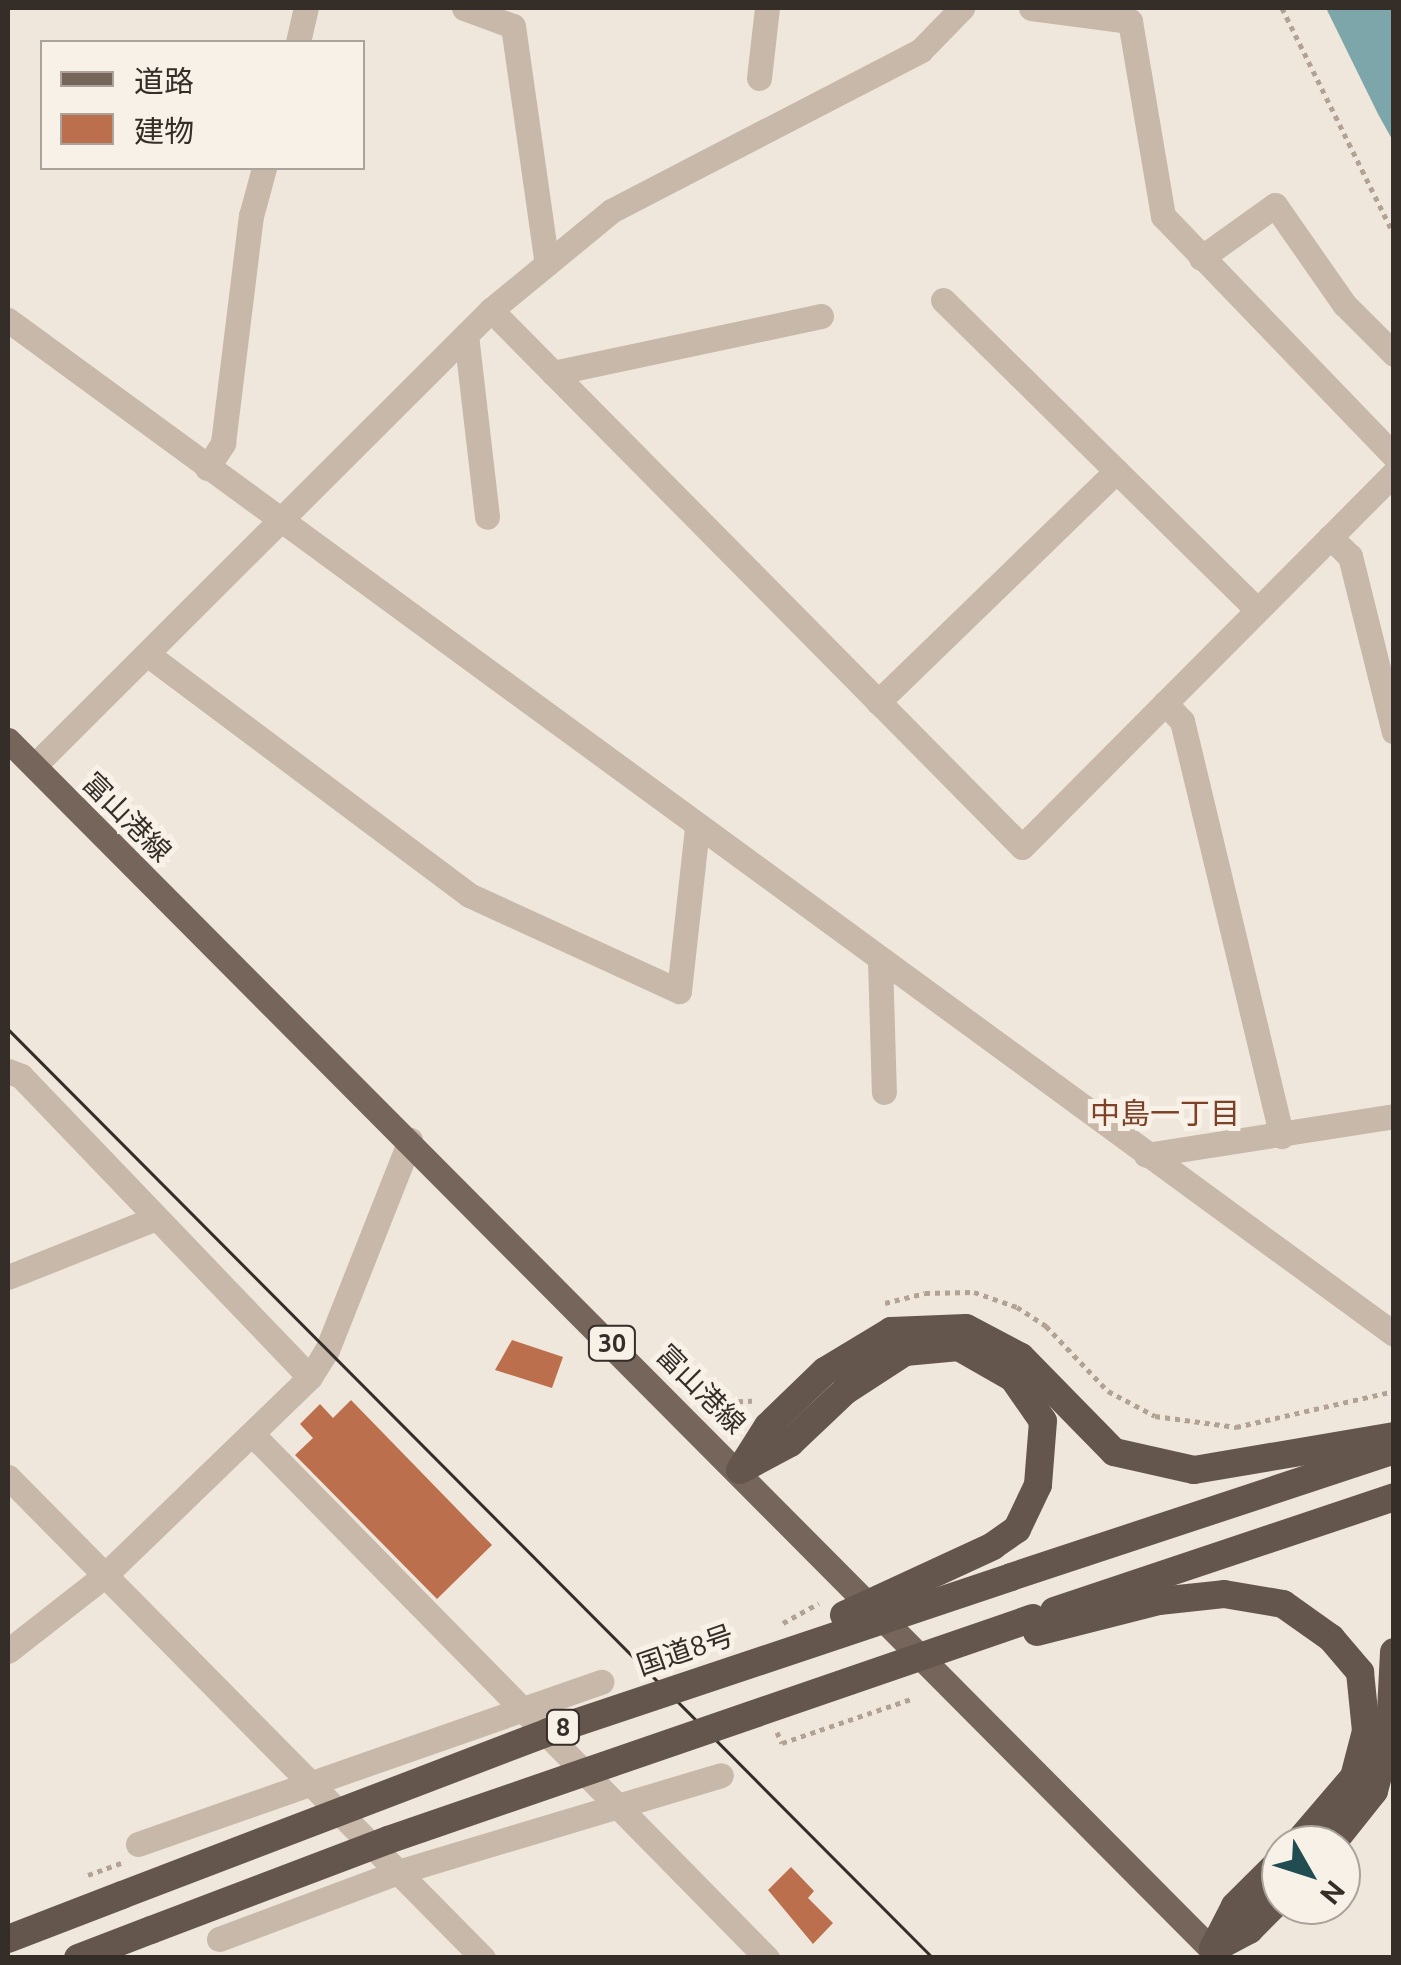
<!DOCTYPE html>
<meta charset="utf-8">
<style>
body{margin:0}
#map{position:relative;width:1401px;height:1965px;overflow:hidden;background:#f0e7dc;font-family:Ubuntu,"Noto Sans JP",sans-serif}
div>[style]{position:absolute}
.water>*{inset:0;background:#7da6aa}
.building>*{inset:0;background:#bc6f4d}
.path>*{height:5px;margin-top:-2.5px;transform-origin:0;background:repeating-linear-gradient(90deg,#b2a293 0 5px,transparent 0 10px)}
.minor>*{height:25px;margin:-12.5px;padding:0 12.5px;transform-origin:12.5px;border-radius:12.5px;background:#c7b8a9}
.primary>*{height:25px;margin:-12.5px;padding:0 12.5px;transform-origin:12.5px;border-radius:12.5px;background:#75655a}
.trunk>*{height:28px;margin:-14px;padding:0 14px;transform-origin:14px;border-radius:14px;background:#65564d}
.tram>*{height:2.5px;margin:-1.25px;padding:0 1.25px;transform-origin:1.25px;border-radius:1.25px;background:#342d28}
.trunk-bridge>*{height:28px;margin:-14px;padding:0 14px;transform-origin:14px;border-radius:14px;background:#65564d}
span{translate:-50% -50%;white-space:nowrap;text-align:center;line-height:1.15;-webkit-text-stroke:10px #f8f1e8;paint-order:stroke}
.shield-label span{padding:2px 8px;background:#f8f1e8;border:2px solid;border-radius:8px;-webkit-text-stroke-width:0}
.shield-label{font-size:25px;color:#342d28;font-weight:700}
.street-label{font-size:28px;color:#342d28}
.neighbourhood-label{font-size:30px;color:#7d4128}
.frame{position:absolute;inset:0;border:10px solid #342d28;pointer-events:none}
.legend{position:absolute;left:40px;top:40px;width:325px;height:130px;box-sizing:border-box;background:#f8f1e8;border:2px solid #aaa39b;margin:0;padding:12px 18px;list-style:none;font-size:30px;color:#342d28}
.legend li{display:flex;align-items:center;gap:20px;height:50px}
.legend b{width:50px;border:2px solid #aaa39b}
.north{position:absolute;left:1261px;top:1825px;width:100px;height:100px;box-sizing:border-box;background:#f8f1e8;border:2px solid #aaa39b;border-radius:50%;rotate:129deg;font-size:28px;font-weight:700;line-height:40px;text-align:center;color:#342d28}
.north::after{content:'';display:block;margin:auto;width:35px;height:45px;background:#214c52;clip-path:polygon(50% 0,100% 100%,50% 72%,0 100%)}
</style>
<div id="map">
<div class="water">
<i style="clip-path:polygon(1326px 8px,1393px 8px,1393px 141px,1378px 114px)"></i>
</div>
<div class="building">
<i style="clip-path:polygon(512px 1340px,563px 1357px,552px 1388px,495px 1370px)"></i>
<i style="clip-path:polygon(351px 1400px,492px 1545px,437px 1599px,295px 1455px,313px 1438px,300px 1424px,320px 1404px,333px 1418px)"></i>
<i style="clip-path:polygon(791px 1867px,814px 1891px,808px 1898px,833px 1923px,813px 1944px,768px 1890px)"></i>
</div>
<div class="path">
<i style="left:1282px;top:8px;width:253px;rotate:63.7deg"></i>
<i style="left:885px;top:1303px;width:41px;rotate:-14deg"></i>
<i style="left:925px;top:1293px;width:49px;rotate:-1.2deg"></i>
<i style="left:974px;top:1292px;width:46px;rotate:19.2deg"></i>
<i style="left:1017px;top:1307px;width:35px;rotate:33deg"></i>
<i style="left:1046px;top:1326px;width:90px;rotate:46.4deg"></i>
<i style="left:1108px;top:1391px;width:53px;rotate:28deg"></i>
<i style="left:1155px;top:1416px;width:82px;rotate:7.7deg"></i>
<i style="left:1236px;top:1427px;width:162px;rotate:-12.8deg"></i>
<i style="left:718px;top:1402px;width:34px;rotate:-2deg"></i>
<i style="left:783px;top:1623px;width:41px;rotate:-29.1deg"></i>
<i style="left:777px;top:1732px;width:12px;rotate:66deg"></i>
<i style="left:782px;top:1743px;width:139px;rotate:-18.8deg"></i>
<i style="left:88px;top:1875px;width:37px;rotate:-20deg"></i>
</div>
<div class="minor">
<i style="left:464px;top:8px;width:52px;rotate:20.2deg"></i>
<i style="left:513px;top:26px;width:240px;rotate:81.9deg"></i>
<i style="left:1031px;top:8px;width:100px;rotate:7.5deg"></i>
<i style="left:1130px;top:21px;width:198px;rotate:80.4deg"></i>
<i style="left:1163px;top:216px;width:333px;rotate:46.1deg"></i>
<i style="left:298px;top:42px;width:35px;rotate:-77deg"></i>
<i style="left:759px;top:78px;width:70px;rotate:-83.5deg"></i>
<i style="left:1201px;top:258px;width:91px;rotate:-35.6deg"></i>
<i style="left:1275px;top:205px;width:121px;rotate:55.1deg"></i>
<i style="left:1344px;top:304px;width:71px;rotate:45deg"></i>
<i style="left:943px;top:300px;width:441px;rotate:44.6deg"></i>
<i style="left:491px;top:310px;width:755px;rotate:45.32deg"></i>
<i style="left:1022px;top:847px;width:528px;rotate:-45.15deg"></i>
<i style="left:8px;top:320px;width:1717px;rotate:36.19deg"></i>
<i style="left:466px;top:335px;width:183px;rotate:83.4deg"></i>
<i style="left:553px;top:373px;width:274px;rotate:-12deg"></i>
<i style="left:207px;top:468px;width:30px;rotate:-57deg"></i>
<i style="left:223px;top:443px;width:229px;rotate:-83deg"></i>
<i style="left:251px;top:216px;width:50px;rotate:-74.8deg"></i>
<i style="left:1330px;top:537px;width:28px;rotate:44deg"></i>
<i style="left:1350px;top:556px;width:181px;rotate:76deg"></i>
<i style="left:147px;top:654px;width:402px;rotate:36.8deg"></i>
<i style="left:469px;top:895px;width:231px;rotate:24.6deg"></i>
<i style="left:679px;top:991px;width:164px;rotate:-83.7deg"></i>
<i style="left:878px;top:702px;width:332px;rotate:-44.1deg"></i>
<i style="left:1165px;top:703px;width:25px;rotate:47deg"></i>
<i style="left:1182px;top:721px;width:427px;rotate:76.5deg"></i>
<i style="left:34px;top:766px;width:646px;rotate:-44.94deg"></i>
<i style="left:491px;top:310px;width:156px;rotate:-39.5deg"></i>
<i style="left:611px;top:211px;width:349px;rotate:-27.4deg"></i>
<i style="left:921px;top:50px;width:59px;rotate:-45.7deg"></i>
<i style="left:880px;top:961px;width:131px;rotate:88.3deg"></i>
<i style="left:8px;top:1071px;width:14px;rotate:21deg"></i>
<i style="left:21px;top:1076px;width:417px;rotate:46.2deg"></i>
<i style="left:1146px;top:1155px;width:251px;rotate:-8.9deg"></i>
<i style="left:8px;top:1277px;width:159px;rotate:-21.7deg"></i>
<i style="left:252px;top:1434px;width:735px;rotate:45.5deg"></i>
<i style="left:8px;top:1477px;width:676px;rotate:45.36deg"></i>
<i style="left:8px;top:1651px;width:122px;rotate:-38deg"></i>
<i style="left:104px;top:1576px;width:286px;rotate:-44deg"></i>
<i style="left:310px;top:1377px;width:32px;rotate:-58deg"></i>
<i style="left:327px;top:1350px;width:226px;rotate:-68.4deg"></i>
<i style="left:138px;top:1844px;width:491px;rotate:-19.3deg"></i>
<i style="left:219px;top:1939px;width:191px;rotate:-20.5deg"></i>
<i style="left:398px;top:1872px;width:337px;rotate:-16.7deg"></i>
</div>
<div class="primary">
<i style="left:8px;top:740px;width:1718px;rotate:45.14deg"></i>
</div>
<div class="trunk">
<i style="left:742px;top:1469px;width:55px;rotate:-28.4deg"></i>
<i style="left:790px;top:1443px;width:76px;rotate:-43.4deg"></i>
<i style="left:845px;top:1391px;width:72px;rotate:-33deg"></i>
<i style="left:905px;top:1352px;width:54px;rotate:-5.3deg"></i>
<i style="left:959px;top:1347px;width:62px;rotate:29.9deg"></i>
<i style="left:1013px;top:1378px;width:52px;rotate:55.1deg"></i>
<i style="left:1043px;top:1421px;width:64px;rotate:94.5deg"></i>
<i style="left:1038px;top:1485px;width:49px;rotate:115.5deg"></i>
<i style="left:1017px;top:1529px;width:29px;rotate:145deg"></i>
<i style="left:740px;top:1470px;width:52px;rotate:-57.5deg"></i>
<i style="left:768px;top:1426px;width:79px;rotate:-44deg"></i>
<i style="left:825px;top:1371px;width:77px;rotate:-31.2deg"></i>
<i style="left:891px;top:1331px;width:75px;rotate:-2.3deg"></i>
<i style="left:966px;top:1328px;width:62px;rotate:27.8deg"></i>
<i style="left:1021px;top:1357px;width:133px;rotate:45.6deg"></i>
<i style="left:1114px;top:1452px;width:82px;rotate:12.7deg"></i>
<i style="left:1194px;top:1470px;width:203px;rotate:-9.6deg"></i>
<i style="left:1011px;top:1577px;width:398px;rotate:-18.3deg"></i>
<i style="left:1054px;top:1611px;width:359px;rotate:-18.5deg"></i>
<i style="left:1037px;top:1632px;width:126px;rotate:-14.3deg"></i>
<i style="left:1159px;top:1601px;width:65px;rotate:-6.1deg"></i>
<i style="left:1224px;top:1594px;width:60px;rotate:9.6deg"></i>
<i style="left:1283px;top:1604px;width:59px;rotate:35.3deg"></i>
<i style="left:1331px;top:1638px;width:45px;rotate:49.5deg"></i>
<i style="left:1360px;top:1672px;width:59px;rotate:84.2deg"></i>
<i style="left:1366px;top:1731px;width:48px;rotate:104.6deg"></i>
<i style="left:1354px;top:1777px;width:89px;rotate:130.5deg"></i>
<i style="left:1331px;top:1845px;width:69px;rotate:-51.5deg"></i>
<i style="left:1374px;top:1791px;width:62px;rotate:-75.1deg"></i>
<i style="left:1390px;top:1731px;width:79px;rotate:-87.1deg"></i>
<i style="left:8px;top:1939px;width:122px;rotate:-21.1deg"></i>
<i style="left:1213px;top:1949px;width:48px;rotate:-62.9deg"></i>
<i style="left:1235px;top:1906px;width:65px;rotate:-45deg"></i>
<i style="left:1213px;top:1949px;width:41px;rotate:-27.8deg"></i>
<i style="left:1249px;top:1930px;width:45px;rotate:-45deg"></i>
<i style="left:78px;top:1958px;width:78px;rotate:-21deg"></i>
</div>
<div class="tram">
<i style="left:8px;top:1029px;width:1311px;rotate:45.12deg"></i>
</div>
<div class="trunk-bridge">
<i style="left:844px;top:1615px;width:164px;rotate:-24.8deg"></i>
<i style="left:122px;top:1895px;width:456px;rotate:-20.9deg"></i>
<i style="left:548px;top:1732px;width:488px;rotate:-18.5deg"></i>
<i style="left:151px;top:1930px;width:254px;rotate:-20.8deg"></i>
<i style="left:388px;top:1840px;width:682px;rotate:-18.99deg"></i>
</div>
<div class="shield-label">
<span style="left:612px;top:1343px">30</span>
<span style="left:563px;top:1727px">8</span>
</div>
<div class="street-label">
<span style="left:127px;top:817px;rotate:45deg">富山港線</span>
<span style="left:701px;top:1389px;rotate:45deg">富山港線</span>
<span style="left:685px;top:1650px;rotate:-19deg">国道8号</span>
</div>
<div class="neighbourhood-label">
<span style="left:1165px;top:1113px">中島一丁目</span>
</div>
<div class="frame"></div>
<ul class="legend">
<li><b style="height:12px;background:#75655a"></b>道路</li>
<li><b style="height:28px;background:#bc6f4d"></b>建物</li>
</ul>
<div class="north">N</div>
</div>
